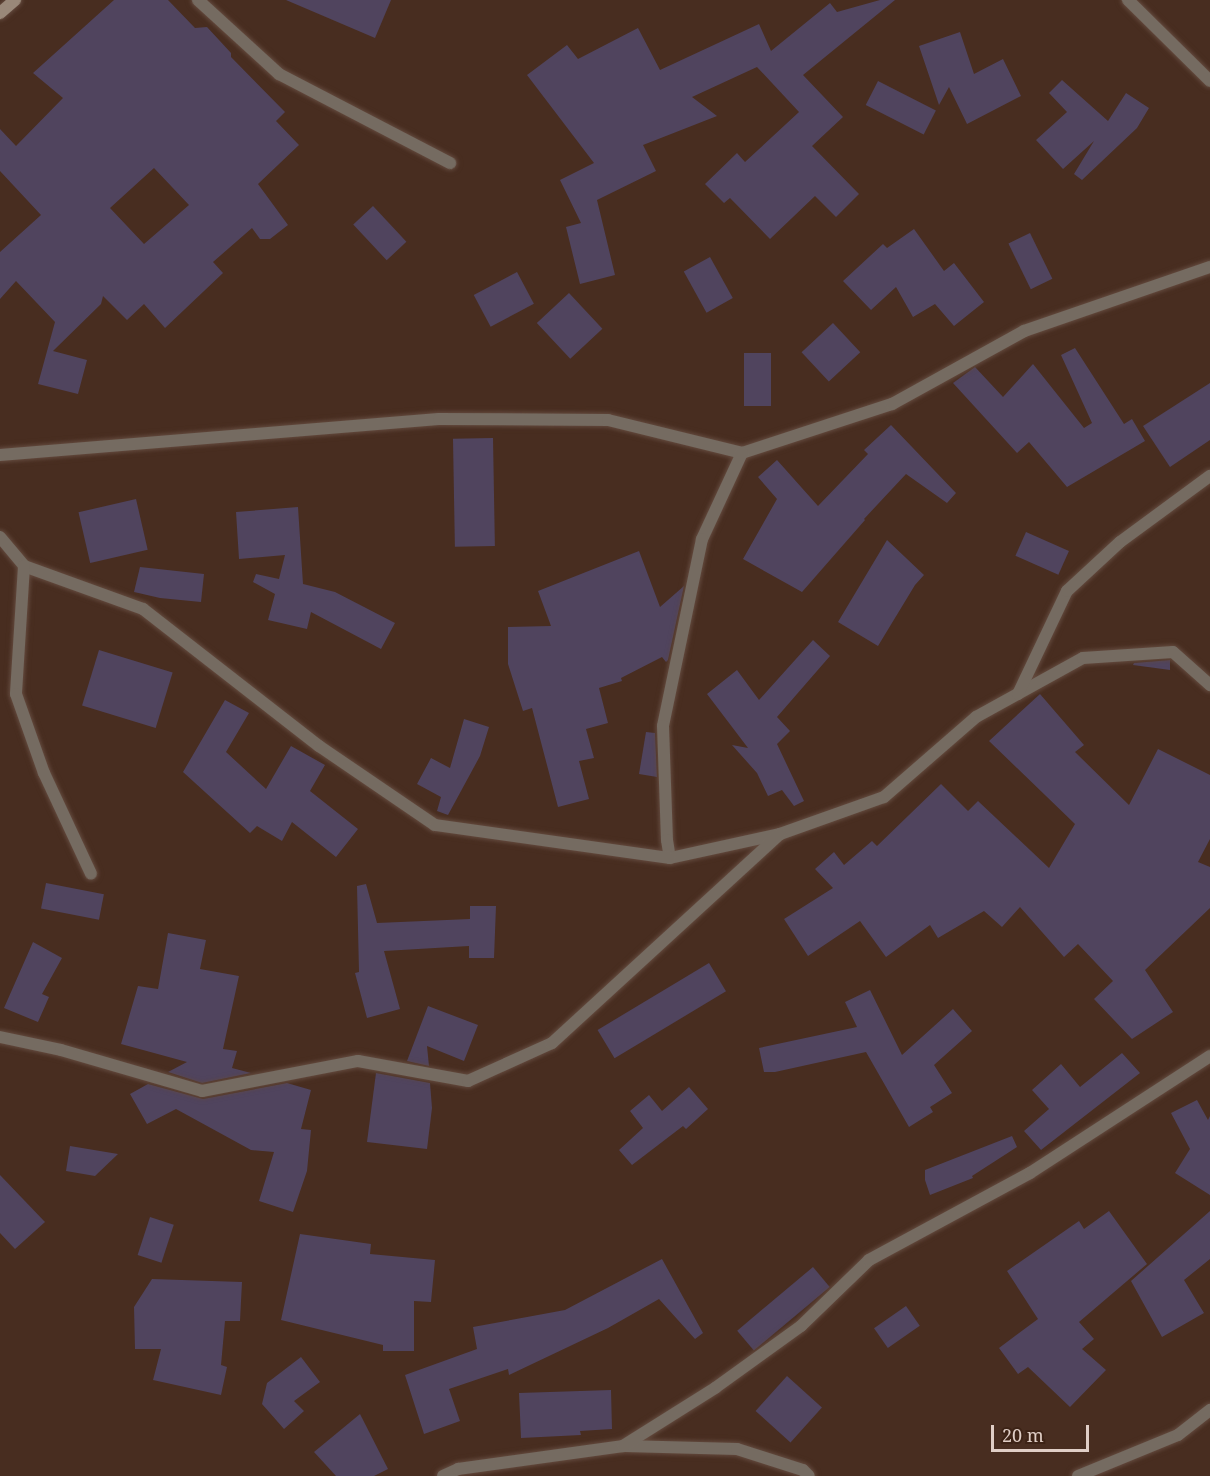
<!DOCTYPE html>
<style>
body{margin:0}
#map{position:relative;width:1210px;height:1476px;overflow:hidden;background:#482d20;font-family:"Noto Serif",serif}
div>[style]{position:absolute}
.building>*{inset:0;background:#50445e;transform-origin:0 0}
.roads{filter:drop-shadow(0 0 2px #634a3e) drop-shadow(0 0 2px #634a3e)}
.street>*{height:12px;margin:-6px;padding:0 6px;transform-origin:6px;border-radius:6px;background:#756b61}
.secondary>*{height:12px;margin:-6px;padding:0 6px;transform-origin:6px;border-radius:6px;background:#998879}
span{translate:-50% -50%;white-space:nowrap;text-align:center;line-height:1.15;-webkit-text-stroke:4.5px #3d2316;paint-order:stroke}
.scale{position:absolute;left:991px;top:1425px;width:98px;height:27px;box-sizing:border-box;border:3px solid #e0cec6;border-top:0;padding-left:8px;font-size:18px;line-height:21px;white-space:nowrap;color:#e0cec6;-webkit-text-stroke:4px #3d2316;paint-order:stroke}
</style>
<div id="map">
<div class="building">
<i style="clip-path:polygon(evenodd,114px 0,168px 0,195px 28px,207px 27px,231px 53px,231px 57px,285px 112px,276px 121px,299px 145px,258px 184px,288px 225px,270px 239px,260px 239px,252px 228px,213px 262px,223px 273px,165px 328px,144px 304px,127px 320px,103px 296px,101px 304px,53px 351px,87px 360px,78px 394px,38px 384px,55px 322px,16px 281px,0 299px,0 252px,41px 215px,0 171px,0 129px,16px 146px,63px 98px,33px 73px,114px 0,154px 168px,189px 205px,144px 244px,110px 208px,154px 168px)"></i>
<i style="clip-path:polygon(286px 0,391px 0,375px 38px)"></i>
<i style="clip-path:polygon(880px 0,895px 0,803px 75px,843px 117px,812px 146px,859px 194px,836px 217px,815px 196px,770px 239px,730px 198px,724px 203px,705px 184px,737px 153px,745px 162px,799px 112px,757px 67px,692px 97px,717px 116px,643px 145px,656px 171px,597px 200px,615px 275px,580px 284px,566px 227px,581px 223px,560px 180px,594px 163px,527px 75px,567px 45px,578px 59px,638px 28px,660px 70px,759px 24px,771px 51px,830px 3px,837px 12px)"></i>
<i style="clip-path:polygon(960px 32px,974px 74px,1003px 59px,1021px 96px,967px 124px,949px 87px,939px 105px,919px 46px)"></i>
<i style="clip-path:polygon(1062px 80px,1108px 121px,1126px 93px,1149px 108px,1137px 128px,1082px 180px,1074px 174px,1094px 141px,1063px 169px,1036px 140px,1067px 112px,1049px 93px)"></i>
<i style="left:878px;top:81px;width:65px;height:27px;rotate:27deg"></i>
<i style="left:373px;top:206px;width:49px;height:27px;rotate:47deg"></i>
<i style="clip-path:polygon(914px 229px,944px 271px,954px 263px,984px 302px,954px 326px,935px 304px,913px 317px,896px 287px,871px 310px,843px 281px,883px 244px,887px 248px)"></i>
<i style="left:1030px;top:233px;width:51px;height:24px;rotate:64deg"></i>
<i style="left:710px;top:257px;width:47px;height:30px;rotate:61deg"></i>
<i style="left:517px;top:272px;width:36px;height:49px;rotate:62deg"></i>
<i style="left:569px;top:293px;width:49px;height:44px;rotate:47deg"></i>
<i style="left:833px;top:323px;width:40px;height:43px;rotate:47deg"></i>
<i style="clip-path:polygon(1075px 348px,1124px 424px,1132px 419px,1145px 441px,1067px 487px,1029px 442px,1017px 453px,953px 383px,975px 367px,1003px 397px,1033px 364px,1084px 428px,1092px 423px,1061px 355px)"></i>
<i style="left:744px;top:353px;width:27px;height:53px"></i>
<i style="clip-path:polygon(1210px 383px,1210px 440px,1170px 467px,1143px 426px)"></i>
<i style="clip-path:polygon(891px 425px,956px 493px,947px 503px,906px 474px,864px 519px,865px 520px,802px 592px,743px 559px,777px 499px,758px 477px,777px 460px,818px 506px,868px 454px,864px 450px)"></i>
<i style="left:493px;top:438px;width:108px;height:40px;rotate:89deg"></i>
<i style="left:136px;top:499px;width:52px;height:59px;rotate:77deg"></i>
<i style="clip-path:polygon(298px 507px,303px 584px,335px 592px,395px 623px,381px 649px,311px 612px,307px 629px,268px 620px,275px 594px,253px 582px,256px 574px,279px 579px,285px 555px,239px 559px,236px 512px)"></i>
<i style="left:1026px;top:532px;width:47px;height:26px;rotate:24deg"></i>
<i style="clip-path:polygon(887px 540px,924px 575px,915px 585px,878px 646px,838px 622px)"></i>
<i style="clip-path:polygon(639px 551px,660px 607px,684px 586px,668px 660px,666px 662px,662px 657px,621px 678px,622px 681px,599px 688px,608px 723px,586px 729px,594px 758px,579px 761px,589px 799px,558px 807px,532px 708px,523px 711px,508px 664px,508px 627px,551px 626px,538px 591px)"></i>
<i style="clip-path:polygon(140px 567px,204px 574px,201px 602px,160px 598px,134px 592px)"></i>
<i style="clip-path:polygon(813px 640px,830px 656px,777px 717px,790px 731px,777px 744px,804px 801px,794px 806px,782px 790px,768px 796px,757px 773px,732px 745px,748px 748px,707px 694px,737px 670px,759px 700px)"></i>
<i style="left:99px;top:650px;width:77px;height:58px;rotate:17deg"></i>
<i style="clip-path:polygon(1170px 660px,1170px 670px,1133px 665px,1134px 663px)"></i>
<i style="clip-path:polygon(1040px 694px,1084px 745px,1075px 752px,1129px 805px,1158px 749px,1210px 775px,1210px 839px,1198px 862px,1210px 867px,1210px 908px,1145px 970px,1173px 1012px,1132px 1039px,1094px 999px,1113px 981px,1078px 944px,1064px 957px,1020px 907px,1002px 927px,984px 911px,938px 938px,930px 925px,886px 957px,860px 921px,808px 956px,784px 919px,833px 888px,815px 869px,834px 852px,844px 865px,872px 841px,877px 846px,941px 784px,968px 811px,978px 801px,1049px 868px,1075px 824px,989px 741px)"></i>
<i style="clip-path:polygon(225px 700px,249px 713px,226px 752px,266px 789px,291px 746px,325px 765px,310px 791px,358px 829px,336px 857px,292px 822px,282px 841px,257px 826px,250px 833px,183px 772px)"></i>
<i style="clip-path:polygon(464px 719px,489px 727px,480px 756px,448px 815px,437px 811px,441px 797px,417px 784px,431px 758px,450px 768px)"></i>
<i style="clip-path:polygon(646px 732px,655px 733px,657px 777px,639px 774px)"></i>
<i style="left:46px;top:883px;width:59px;height:26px;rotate:11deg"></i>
<i style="clip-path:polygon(366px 884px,377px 923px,470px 919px,470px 906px,496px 906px,494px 958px,469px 958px,469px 946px,384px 951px,400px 1009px,367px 1018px,355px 973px,359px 972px,357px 886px)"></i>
<i style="clip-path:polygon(168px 933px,206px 940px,200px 969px,239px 976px,223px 1049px,237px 1051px,232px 1068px,251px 1073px,202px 1083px,168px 1072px,187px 1062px,121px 1044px,138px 986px,158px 989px)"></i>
<i style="clip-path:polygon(33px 942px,62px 958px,42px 994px,49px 997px,38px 1022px,4px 1008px)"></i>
<i style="left:709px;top:963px;width:33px;height:130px;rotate:59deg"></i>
<i style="clip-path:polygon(870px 990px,902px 1055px,953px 1009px,972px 1031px,934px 1065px,952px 1093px,930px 1107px,933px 1112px,909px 1127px,866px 1052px,775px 1072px,764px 1072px,759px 1048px,857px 1027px,845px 1002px)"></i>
<i style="clip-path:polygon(428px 1006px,478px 1025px,464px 1061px,427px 1046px,429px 1066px,407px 1061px)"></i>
<i style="clip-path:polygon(1122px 1053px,1140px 1073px,1041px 1150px,1024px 1131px,1049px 1109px,1032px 1090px,1061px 1064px,1080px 1087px)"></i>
<i style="clip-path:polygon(376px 1073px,430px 1083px,432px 1108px,427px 1149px,367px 1142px)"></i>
<i style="clip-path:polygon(287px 1083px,311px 1090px,301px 1129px,311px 1130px,307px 1171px,293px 1212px,259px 1201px,274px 1152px,251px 1150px,176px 1109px,147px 1124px,130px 1094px,148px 1084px,203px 1099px)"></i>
<i style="clip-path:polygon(689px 1087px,708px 1109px,686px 1129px,683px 1126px,632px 1165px,619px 1150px,643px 1128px,630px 1111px,649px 1095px,662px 1111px)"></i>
<i style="clip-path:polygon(1197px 1100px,1208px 1120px,1210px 1116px,1210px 1195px,1175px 1173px,1190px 1149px,1171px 1113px)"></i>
<i style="clip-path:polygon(1012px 1136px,1017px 1147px,972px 1176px,973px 1178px,930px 1195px,925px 1180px,925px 1170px)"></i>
<i style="clip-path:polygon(70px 1146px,118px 1154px,95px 1176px,66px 1171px)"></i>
<i style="clip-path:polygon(0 1175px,45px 1222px,15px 1249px,0 1233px)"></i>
<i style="clip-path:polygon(1109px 1211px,1147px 1264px,1079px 1322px,1094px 1339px,1082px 1349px,1106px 1370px,1070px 1407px,1028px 1367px,1018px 1374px,999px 1348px,1038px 1319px,1007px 1271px,1079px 1221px,1084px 1229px)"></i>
<i style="clip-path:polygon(1210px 1211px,1210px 1259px,1184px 1280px,1204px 1313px,1162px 1337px,1131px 1281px)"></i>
<i style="left:150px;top:1217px;width:25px;height:40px;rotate:18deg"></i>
<i style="clip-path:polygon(300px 1234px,371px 1244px,370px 1254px,435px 1260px,431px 1302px,414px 1301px,414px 1351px,383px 1351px,383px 1345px,281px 1320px)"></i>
<i style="clip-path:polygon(662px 1259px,703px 1333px,695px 1339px,659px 1299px,608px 1328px,509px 1375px,508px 1369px,449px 1389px,460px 1421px,424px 1434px,405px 1375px,477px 1349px,473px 1327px,565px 1310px)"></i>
<i style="left:813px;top:1267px;width:26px;height:99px;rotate:50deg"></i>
<i style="clip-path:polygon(152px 1279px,242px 1282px,240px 1321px,225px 1321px,221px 1365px,227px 1367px,221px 1395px,153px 1380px,161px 1349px,135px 1349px,134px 1307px)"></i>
<i style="left:906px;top:1306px;width:24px;height:39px;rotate:55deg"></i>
<i style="clip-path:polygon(301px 1357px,320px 1382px,294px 1401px,304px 1411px,284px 1429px,262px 1404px,267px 1383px)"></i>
<i style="left:787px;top:1376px;width:47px;height:47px;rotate:42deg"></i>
<i style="clip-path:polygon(611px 1390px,612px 1429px,580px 1431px,581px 1435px,521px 1438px,519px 1393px)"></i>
<i style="clip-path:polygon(360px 1414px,388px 1469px,374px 1476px,336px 1476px,314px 1452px)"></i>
</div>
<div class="roads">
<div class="street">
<i style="left:198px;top:0;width:110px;rotate:42.4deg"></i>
<i style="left:279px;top:74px;width:193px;rotate:27.5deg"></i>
<i style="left:1128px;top:0;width:115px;rotate:44.6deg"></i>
<i style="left:742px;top:453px;width:158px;rotate:-18.1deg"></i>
<i style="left:892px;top:404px;width:151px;rotate:-28.9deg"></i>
<i style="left:1024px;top:331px;width:197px;rotate:-19deg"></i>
<i style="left:0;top:455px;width:440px;rotate:-4.7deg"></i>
<i style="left:439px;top:419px;width:169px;rotate:0.3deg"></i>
<i style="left:608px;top:420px;width:138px;rotate:13.8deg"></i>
<i style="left:742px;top:453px;width:95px;rotate:114.9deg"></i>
<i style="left:702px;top:539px;width:191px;rotate:101.8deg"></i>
<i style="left:663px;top:726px;width:114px;rotate:88deg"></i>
<i style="left:667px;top:840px;width:18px;rotate:81deg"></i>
<i style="left:670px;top:858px;width:113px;rotate:-12.3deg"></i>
<i style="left:780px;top:834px;width:110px;rotate:-19.6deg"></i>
<i style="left:884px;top:797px;width:122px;rotate:-41deg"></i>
<i style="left:976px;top:717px;width:122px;rotate:-28.9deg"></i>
<i style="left:1083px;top:658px;width:90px;rotate:-3.8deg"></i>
<i style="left:1173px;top:652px;width:50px;rotate:41.7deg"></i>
<i style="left:0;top:537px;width:38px;rotate:50deg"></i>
<i style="left:24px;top:566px;width:127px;rotate:19.9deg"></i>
<i style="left:143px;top:609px;width:223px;rotate:37.9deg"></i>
<i style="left:319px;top:746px;width:140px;rotate:34.3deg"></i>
<i style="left:435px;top:825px;width:237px;rotate:8deg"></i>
<i style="left:24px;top:566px;width:128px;rotate:93.6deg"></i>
<i style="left:16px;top:694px;width:84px;rotate:70.5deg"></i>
<i style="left:44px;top:773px;width:111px;rotate:65deg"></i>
<i style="left:1018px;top:694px;width:114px;rotate:-64.6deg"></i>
<i style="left:1067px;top:591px;width:72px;rotate:-42.8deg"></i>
<i style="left:1120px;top:542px;width:112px;rotate:-36.3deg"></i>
<i style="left:0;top:1037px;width:62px;rotate:12deg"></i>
<i style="left:61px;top:1050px;width:147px;rotate:16.2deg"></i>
<i style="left:202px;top:1091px;width:159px;rotate:-10.9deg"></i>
<i style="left:358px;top:1061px;width:112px;rotate:10.3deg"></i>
<i style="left:468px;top:1081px;width:92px;rotate:-24.3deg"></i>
<i style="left:552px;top:1043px;width:309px;rotate:-42.5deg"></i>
<i style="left:625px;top:1446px;width:112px;rotate:1.5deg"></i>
<i style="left:737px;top:1449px;width:69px;rotate:17.7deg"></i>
<i style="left:803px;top:1470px;width:8px;rotate:45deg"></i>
<i style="left:443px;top:1476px;width:17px;rotate:-25deg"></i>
<i style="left:458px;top:1469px;width:167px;rotate:-7.9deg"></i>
<i style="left:623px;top:1446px;width:109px;rotate:-32.2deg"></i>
<i style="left:715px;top:1388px;width:106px;rotate:-35.8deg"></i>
<i style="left:801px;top:1326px;width:95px;rotate:-44.1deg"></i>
<i style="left:869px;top:1260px;width:183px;rotate:-28.4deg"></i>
<i style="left:1030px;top:1173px;width:215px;rotate:-33deg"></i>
<i style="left:1078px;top:1476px;width:108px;rotate:-22.3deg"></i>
<i style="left:1178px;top:1435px;width:41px;rotate:-38deg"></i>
</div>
<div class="secondary">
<i style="left:0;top:13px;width:20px;rotate:-41deg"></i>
</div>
</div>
<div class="scale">20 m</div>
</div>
